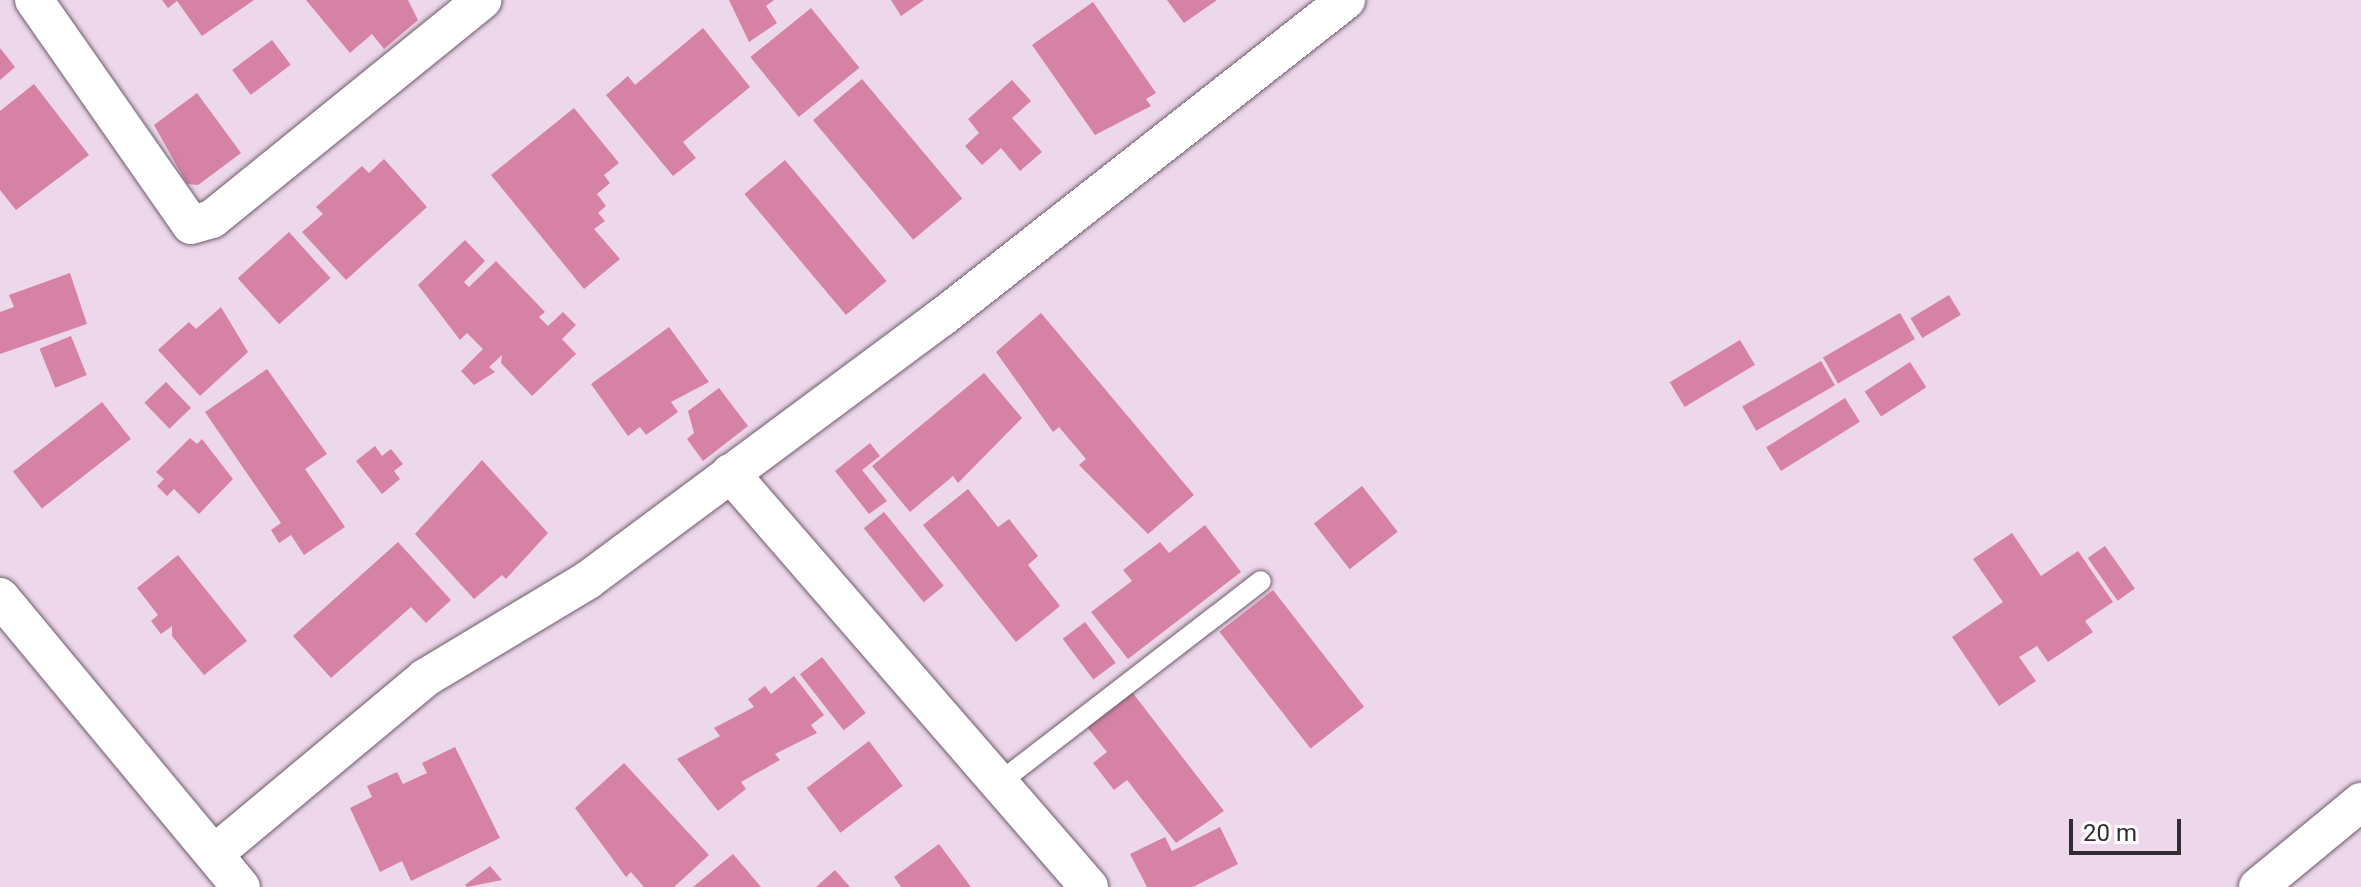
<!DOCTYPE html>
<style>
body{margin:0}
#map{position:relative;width:2361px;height:887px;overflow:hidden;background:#edd7ea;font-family:Roboto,sans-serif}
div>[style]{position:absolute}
.building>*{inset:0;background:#d682a4;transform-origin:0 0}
.roads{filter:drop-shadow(0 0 2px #6e5c6c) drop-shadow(0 0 2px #6e5c6c)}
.service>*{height:20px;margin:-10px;padding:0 10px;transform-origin:10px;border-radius:10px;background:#fff}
.minor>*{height:38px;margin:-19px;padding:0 19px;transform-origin:19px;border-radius:19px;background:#fff}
span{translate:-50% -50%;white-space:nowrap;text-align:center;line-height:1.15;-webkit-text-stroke:8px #fff;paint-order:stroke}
.scale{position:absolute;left:2069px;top:819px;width:112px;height:36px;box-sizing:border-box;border:4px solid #332a32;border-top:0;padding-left:10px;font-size:24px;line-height:28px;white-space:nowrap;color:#332a32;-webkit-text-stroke:6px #fff;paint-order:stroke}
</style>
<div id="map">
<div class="building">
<i style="clip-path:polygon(162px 0,254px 0,202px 36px,177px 1px,168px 8px)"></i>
<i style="clip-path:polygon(306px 0,408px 0,418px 20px,384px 49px,372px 34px,350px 53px)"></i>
<i style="clip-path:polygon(729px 0,774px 0,766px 6px,777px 23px,749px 42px)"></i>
<i style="clip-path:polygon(891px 0,924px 0,901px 16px)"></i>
<i style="clip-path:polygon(1167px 0,1217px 0,1184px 23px)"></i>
<i style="clip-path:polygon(1093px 2px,1156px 93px,1146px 99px,1151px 106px,1095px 135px,1032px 45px)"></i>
<i style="left:811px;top:8px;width:77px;height:78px;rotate:51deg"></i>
<i style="clip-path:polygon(703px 28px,750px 87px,683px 142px,696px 158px,673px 176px,606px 95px,628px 76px,635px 85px)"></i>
<i style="left:272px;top:40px;width:31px;height:50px;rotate:53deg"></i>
<i style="clip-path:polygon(0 48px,15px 67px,0 80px)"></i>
<i style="left:862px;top:79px;width:156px;height:64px;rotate:50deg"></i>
<i style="clip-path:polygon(1012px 80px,1031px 101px,1012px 118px,1042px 152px,1020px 171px,1001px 148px,982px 165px,965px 146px,979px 133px,968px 119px)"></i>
<i style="clip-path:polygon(34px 84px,89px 155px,16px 210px,0 190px,0 111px)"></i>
<i style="clip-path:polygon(197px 93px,241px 153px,198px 185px,187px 184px,154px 125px)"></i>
<i style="clip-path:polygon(574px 108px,619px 163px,604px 175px,610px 183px,597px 194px,606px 206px,598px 213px,605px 221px,594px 229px,620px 259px,584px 289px,491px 175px)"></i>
<i style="clip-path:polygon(384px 159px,427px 207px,346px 280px,302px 232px,323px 214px,316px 207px,362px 166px,369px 173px)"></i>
<i style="left:785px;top:160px;width:158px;height:53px;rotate:50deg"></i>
<i style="left:289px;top:232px;width:62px;height:69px;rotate:48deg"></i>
<i style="clip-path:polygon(465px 240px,485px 261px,464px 282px,469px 287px,496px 261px,545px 312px,539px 317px,548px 326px,563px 312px,576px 325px,562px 339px,576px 354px,532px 396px,501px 363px,502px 355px,489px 367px,495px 372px,474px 385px,461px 371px,483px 349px,467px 333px,460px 340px,418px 285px)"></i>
<i style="clip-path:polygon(70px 273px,87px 324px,0 354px,0 312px,14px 307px,9px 295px)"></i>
<i style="left:1949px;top:295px;width:23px;height:45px;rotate:59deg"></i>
<i style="clip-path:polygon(221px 307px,248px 352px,200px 396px,158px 350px,189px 322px,196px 329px)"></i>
<i style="clip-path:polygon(1041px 313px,1194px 495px,1148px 534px,1079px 465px,1086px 459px,1059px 427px,1053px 432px,996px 352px)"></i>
<i style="left:1900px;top:313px;width:30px;height:89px;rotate:60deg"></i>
<i style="clip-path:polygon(669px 327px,709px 382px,671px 402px,678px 412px,646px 435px,640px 427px,628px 436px,591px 384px)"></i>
<i style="left:71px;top:336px;width:42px;height:34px;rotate:68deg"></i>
<i style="left:1740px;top:340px;width:29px;height:82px;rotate:59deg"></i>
<i style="left:1821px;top:361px;width:28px;height:91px;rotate:60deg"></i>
<i style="left:1910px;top:362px;width:30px;height:54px;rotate:57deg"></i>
<i style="clip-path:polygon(267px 369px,327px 454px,305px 469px,345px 527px,304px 555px,291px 535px,279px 543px,271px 530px,281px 523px,205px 412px)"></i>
<i style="clip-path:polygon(984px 373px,1022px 418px,958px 483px,953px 476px,910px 512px,872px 466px)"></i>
<i style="left:166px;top:382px;width:36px;height:30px;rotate:46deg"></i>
<i style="clip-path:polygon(719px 388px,748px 426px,703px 461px,687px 439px,694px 433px,688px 411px)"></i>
<i style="left:1845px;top:398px;width:28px;height:93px;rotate:58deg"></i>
<i style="left:102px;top:402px;width:47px;height:113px;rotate:52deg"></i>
<i style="clip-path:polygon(190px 438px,197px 444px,202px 439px,233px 479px,199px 514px,174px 489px,167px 496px,157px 486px,164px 479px,156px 472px)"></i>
<i style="clip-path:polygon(870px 443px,880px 456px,862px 470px,887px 501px,869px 514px,835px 471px)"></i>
<i style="clip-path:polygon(375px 446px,382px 456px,391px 449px,403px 464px,394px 471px,400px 479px,382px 494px,356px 461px)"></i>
<i style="clip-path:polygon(482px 460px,548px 533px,506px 579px,502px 575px,474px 599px,415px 534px)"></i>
<i style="left:1362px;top:486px;width:58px;height:61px;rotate:52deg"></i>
<i style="clip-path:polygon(968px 489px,998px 527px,1009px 519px,1038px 556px,1028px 565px,1060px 606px,1016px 642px,923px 525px)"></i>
<i style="left:884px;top:512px;width:95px;height:26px;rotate:51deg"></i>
<i style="clip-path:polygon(1205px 525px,1241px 572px,1128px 659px,1091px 612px,1132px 581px,1123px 570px,1160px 542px,1169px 553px)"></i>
<i style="clip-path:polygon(2012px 533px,2041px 576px,2078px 551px,2113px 602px,2085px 621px,2093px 632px,2048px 662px,2037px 646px,2019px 657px,2036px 681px,1999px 706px,1952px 637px,2003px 602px,1973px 559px)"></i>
<i style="clip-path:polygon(398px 542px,451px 600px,426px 623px,411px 607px,331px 678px,293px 636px)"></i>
<i style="left:2105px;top:546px;width:52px;height:21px;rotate:55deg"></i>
<i style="clip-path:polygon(178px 555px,247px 641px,204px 675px,172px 636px,172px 626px,161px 634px,151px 621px,158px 615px,137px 588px)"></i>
<i style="left:1273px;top:590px;width:148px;height:68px;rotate:52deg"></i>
<i style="left:1085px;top:622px;width:51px;height:28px;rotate:53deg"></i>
<i style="left:822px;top:657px;width:71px;height:28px;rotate:52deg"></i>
<i style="clip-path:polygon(794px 676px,824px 715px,811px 725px,817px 733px,775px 754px,780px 760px,741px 782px,746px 789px,718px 811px,677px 759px,720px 736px,714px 728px,754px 707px,748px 699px,765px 686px,771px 694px)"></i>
<i style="clip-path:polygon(1132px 692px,1224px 811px,1176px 843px,1127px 780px,1114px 790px,1093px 763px,1107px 752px,1087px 727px)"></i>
<i style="left:869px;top:741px;width:56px;height:78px;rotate:53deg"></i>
<i style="clip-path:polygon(455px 747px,500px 838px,411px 881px,402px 861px,380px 872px,350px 808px,372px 797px,367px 786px,397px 772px,403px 784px,427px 773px,422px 763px)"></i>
<i style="clip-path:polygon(624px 763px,709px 855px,674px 887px,644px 887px,631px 872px,626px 877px,575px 808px)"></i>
<i style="clip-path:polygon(1220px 827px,1238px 864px,1193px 887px,1147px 887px,1130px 854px,1165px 837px,1172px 851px)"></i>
<i style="clip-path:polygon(939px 844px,971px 887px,901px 887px,894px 877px)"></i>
<i style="clip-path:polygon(733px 854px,761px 887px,693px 887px)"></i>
<i style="clip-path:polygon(490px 866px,502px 880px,467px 887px,465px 885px)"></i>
<i style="clip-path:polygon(835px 870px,850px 887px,816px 887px)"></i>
</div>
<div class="roads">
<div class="service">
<i style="left:1000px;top:782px;width:329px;rotate:-37.6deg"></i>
</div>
<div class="minor">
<i style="left:34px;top:0;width:274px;rotate:55.1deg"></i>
<i style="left:191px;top:225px;width:22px;rotate:-16deg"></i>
<i style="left:212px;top:219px;width:348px;rotate:-39deg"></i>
<i style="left:730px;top:473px;width:548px;rotate:49.07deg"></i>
<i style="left:0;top:597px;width:377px;rotate:50.3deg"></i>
<i style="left:214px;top:854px;width:275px;rotate:-39.8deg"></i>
<i style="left:425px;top:678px;width:190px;rotate:-31deg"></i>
<i style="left:588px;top:580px;width:440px;rotate:-36.6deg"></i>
<i style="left:941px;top:318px;width:515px;rotate:-38.14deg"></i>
<i style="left:2258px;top:887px;width:134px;rotate:-39.5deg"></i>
</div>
</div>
<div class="scale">20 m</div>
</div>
